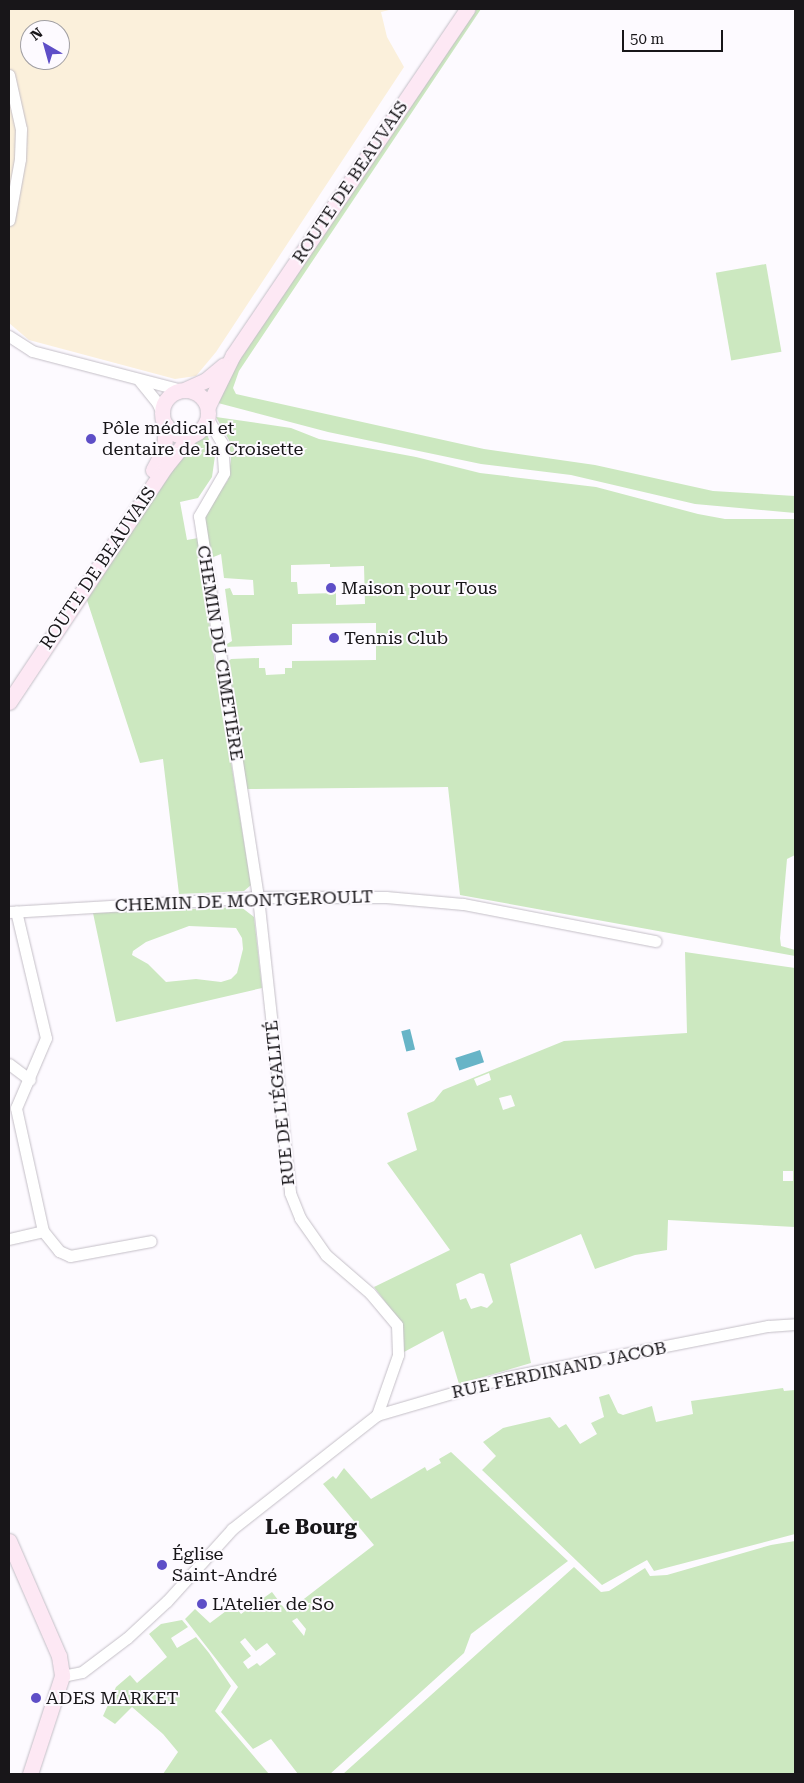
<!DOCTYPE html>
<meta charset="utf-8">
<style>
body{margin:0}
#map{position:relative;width:804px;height:1783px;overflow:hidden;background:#fdfaff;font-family:"Roboto Serif",serif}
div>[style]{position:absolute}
.industrial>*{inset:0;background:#fbf0db}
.green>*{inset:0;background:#cce8c0;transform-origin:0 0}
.water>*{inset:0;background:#67b4c7;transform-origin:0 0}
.roads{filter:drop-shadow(0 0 1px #c4bfc7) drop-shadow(0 0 1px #c4bfc7)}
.minor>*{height:11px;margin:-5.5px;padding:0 5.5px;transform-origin:5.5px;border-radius:5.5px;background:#fff}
.secondary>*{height:15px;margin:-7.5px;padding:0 7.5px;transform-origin:7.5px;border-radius:7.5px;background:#fde8f4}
.secondary>.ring{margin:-7.5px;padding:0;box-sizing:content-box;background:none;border:15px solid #fde8f4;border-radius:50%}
.dots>*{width:14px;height:14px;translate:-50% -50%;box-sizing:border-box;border:2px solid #fdfaff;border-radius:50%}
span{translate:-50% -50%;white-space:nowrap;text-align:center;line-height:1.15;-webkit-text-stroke:4px #fdfaff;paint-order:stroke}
.street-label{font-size:18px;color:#181619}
.poi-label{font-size:18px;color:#181619}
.left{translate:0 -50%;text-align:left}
.quarter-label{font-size:20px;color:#181619;font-weight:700}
.frame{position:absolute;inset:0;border:10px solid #181619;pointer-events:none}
.north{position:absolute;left:20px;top:20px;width:50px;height:50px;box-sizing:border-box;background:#fdfaff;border:1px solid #a19fa3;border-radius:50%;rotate:322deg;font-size:14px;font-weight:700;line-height:20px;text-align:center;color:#181619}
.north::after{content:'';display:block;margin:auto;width:18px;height:22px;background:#5e4ec7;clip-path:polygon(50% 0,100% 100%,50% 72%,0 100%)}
.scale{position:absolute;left:622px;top:30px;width:101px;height:22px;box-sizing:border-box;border:2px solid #181619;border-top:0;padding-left:6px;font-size:15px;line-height:18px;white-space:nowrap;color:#181619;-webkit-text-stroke:4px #fdfaff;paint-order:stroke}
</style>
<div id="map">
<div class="industrial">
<i style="clip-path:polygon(evenodd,9px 9px,393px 9px,381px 12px,387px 37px,404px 67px,216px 352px,196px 376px,175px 379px,29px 340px,9px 323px,9px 9px,30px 30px,60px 30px,60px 60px,30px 60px,30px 30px)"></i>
</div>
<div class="green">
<i style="clip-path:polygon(475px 9px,481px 9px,239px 371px,233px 388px,236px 394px,484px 449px,595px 465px,713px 491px,795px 496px,795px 513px,695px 504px,571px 475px,481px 464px,328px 432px,218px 403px,223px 383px)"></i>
<i style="left:766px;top:264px;width:89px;height:51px;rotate:80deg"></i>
<i style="clip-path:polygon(evenodd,216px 417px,291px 428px,319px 439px,416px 457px,480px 473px,596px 487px,698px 514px,725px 519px,795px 519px,795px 855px,787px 859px,780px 938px,781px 946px,795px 950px,795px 956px,460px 895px,448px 787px,247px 789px,227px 663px,231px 659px,259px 658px,259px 668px,265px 668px,266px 675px,285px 674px,285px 668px,292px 668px,292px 661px,376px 660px,376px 623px,292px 624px,292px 645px,222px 647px,232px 641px,225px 589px,230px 588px,233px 595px,254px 595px,253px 580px,224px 578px,221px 554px,211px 558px,203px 516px,228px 480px,231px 459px,229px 440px,216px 417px,330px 564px,330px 567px,364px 566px,365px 604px,336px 605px,336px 593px,298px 594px,297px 582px,291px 582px,291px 565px,330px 564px)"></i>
<i style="clip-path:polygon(207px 434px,215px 456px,212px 477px,198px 498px,180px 502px,187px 540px,198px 538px,215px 664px,251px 885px,244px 891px,179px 894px,163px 759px,140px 763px,85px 594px,175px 460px)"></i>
<i style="clip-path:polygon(evenodd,241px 907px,254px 917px,262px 988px,116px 1022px,93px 913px,241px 907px,189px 926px,236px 928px,242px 938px,243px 949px,237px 973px,231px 979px,221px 982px,196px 979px,166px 982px,148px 964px,132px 955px,133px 951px,146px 942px,189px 926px)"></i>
<i style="clip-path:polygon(evenodd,685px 952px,795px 968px,795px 1227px,668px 1220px,667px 1250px,635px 1255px,595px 1269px,581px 1234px,510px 1264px,531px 1363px,459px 1384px,443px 1331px,404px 1352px,402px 1324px,374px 1287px,450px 1250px,387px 1163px,417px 1150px,407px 1113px,434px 1101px,443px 1090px,564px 1041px,687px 1033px,685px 952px,489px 1073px,491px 1080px,477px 1086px,474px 1079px,489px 1073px,685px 952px,511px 1095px,515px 1106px,503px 1110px,499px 1098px,511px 1095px,685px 952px,783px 1171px,793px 1171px,793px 1181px,783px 1181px,783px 1171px,685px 952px,480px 1273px,484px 1274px,493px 1302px,487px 1308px,481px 1306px,471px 1309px,466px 1298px,460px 1300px,456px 1284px,480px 1273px)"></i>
<i style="clip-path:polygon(783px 1388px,784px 1391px,795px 1390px,795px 1534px,654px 1571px,647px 1560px,602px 1585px,482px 1470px,496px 1456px,483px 1442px,503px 1428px,550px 1417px,559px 1428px,566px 1424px,580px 1444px,597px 1434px,591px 1423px,604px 1417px,599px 1397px,609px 1394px,618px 1413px,623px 1415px,652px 1406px,656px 1422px,693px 1414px,691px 1401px)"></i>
<i style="clip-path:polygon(evenodd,451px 1452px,568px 1561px,471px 1634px,464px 1653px,330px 1774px,298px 1774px,271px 1739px,253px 1749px,221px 1712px,238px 1687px,185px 1619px,195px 1609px,210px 1623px,234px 1605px,241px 1614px,272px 1592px,287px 1612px,374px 1545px,323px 1484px,333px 1476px,336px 1479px,344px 1468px,371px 1499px,425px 1467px,427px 1471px,441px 1463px,439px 1459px,451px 1452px,297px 1618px,306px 1629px,304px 1636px,292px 1621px,297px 1618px,451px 1452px,245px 1638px,256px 1651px,267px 1643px,276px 1654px,260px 1666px,257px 1663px,248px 1669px,243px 1662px,251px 1656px,240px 1642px,245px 1638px)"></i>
<i style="clip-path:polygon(795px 1541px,795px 1774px,343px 1774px,574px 1567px,601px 1592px,609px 1591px,645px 1568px,650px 1576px,667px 1575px,771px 1545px)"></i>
<i style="clip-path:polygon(182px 1620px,188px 1627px,171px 1638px,177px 1648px,196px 1637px,209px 1653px,231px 1686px,215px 1711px,269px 1774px,163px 1774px,178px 1752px,163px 1734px,132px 1707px,115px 1724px,103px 1716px,116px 1687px,130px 1675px,137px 1683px,167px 1657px,149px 1634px,161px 1624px)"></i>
</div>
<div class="water">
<i style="left:410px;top:1029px;width:21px;height:9px;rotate:76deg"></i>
<i style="left:480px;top:1050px;width:13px;height:26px;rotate:72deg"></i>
</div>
<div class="roads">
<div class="minor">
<i style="left:9px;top:75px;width:55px;rotate:77.5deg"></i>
<i style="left:21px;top:129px;width:30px;rotate:92deg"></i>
<i style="left:20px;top:159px;width:62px;rotate:100.2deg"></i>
<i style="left:9px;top:336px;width:27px;rotate:33deg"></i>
<i style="left:32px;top:351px;width:155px;rotate:14.6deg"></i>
<i style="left:139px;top:380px;width:28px;rotate:51deg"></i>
<i style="left:157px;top:402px;width:12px;rotate:66deg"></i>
<i style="left:208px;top:419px;width:28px;rotate:60deg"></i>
<i style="left:222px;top:443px;width:30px;rotate:86deg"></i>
<i style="left:224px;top:473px;width:50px;rotate:120.2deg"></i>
<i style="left:199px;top:516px;width:386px;rotate:81.2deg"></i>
<i style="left:258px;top:897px;width:298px;rotate:83.8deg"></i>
<i style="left:290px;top:1193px;width:27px;rotate:68deg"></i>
<i style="left:300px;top:1218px;width:45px;rotate:54.9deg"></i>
<i style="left:326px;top:1255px;width:58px;rotate:40.8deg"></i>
<i style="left:370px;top:1293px;width:42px;rotate:49.8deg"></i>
<i style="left:397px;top:1325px;width:30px;rotate:88deg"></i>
<i style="left:398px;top:1355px;width:64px;rotate:109.3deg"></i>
<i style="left:9px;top:912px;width:249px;rotate:-3.4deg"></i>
<i style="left:258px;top:897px;width:128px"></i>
<i style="left:386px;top:897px;width:77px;rotate:5.2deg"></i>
<i style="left:463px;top:904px;width:196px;rotate:10.9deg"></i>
<i style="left:9px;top:1064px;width:26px;rotate:37deg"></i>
<i style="left:43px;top:1231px;width:26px;rotate:51deg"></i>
<i style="left:59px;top:1251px;width:12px;rotate:24deg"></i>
<i style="left:70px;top:1256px;width:82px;rotate:-10.5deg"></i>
<i style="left:9px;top:1239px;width:35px;rotate:-13deg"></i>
<i style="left:43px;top:1231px;width:126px;rotate:-102.4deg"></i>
<i style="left:16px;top:1108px;width:76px;rotate:-66.8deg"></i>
<i style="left:46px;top:1038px;width:130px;rotate:-103.3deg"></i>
<i style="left:62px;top:1676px;width:20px;rotate:-11deg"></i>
<i style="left:82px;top:1672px;width:56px;rotate:-37.1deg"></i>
<i style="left:127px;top:1638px;width:54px;rotate:-42.8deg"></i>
<i style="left:167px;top:1601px;width:97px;rotate:-47.9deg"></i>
<i style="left:232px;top:1529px;width:184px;rotate:-38.2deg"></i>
<i style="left:377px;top:1415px;width:135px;rotate:-16.3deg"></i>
<i style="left:507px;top:1377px;width:266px;rotate:-11.1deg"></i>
<i style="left:768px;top:1326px;width:27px;rotate:-4deg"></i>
</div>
<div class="secondary">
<i style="left:186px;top:389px;width:22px;rotate:-24deg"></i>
<i style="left:206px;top:380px;width:23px;rotate:-40deg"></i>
<i class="ring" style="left:162px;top:390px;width:31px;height:31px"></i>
<i style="left:208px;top:406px;width:57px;rotate:-63.9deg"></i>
<i style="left:233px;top:355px;width:418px;rotate:-55.9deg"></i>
<i style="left:153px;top:470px;width:24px;rotate:-62deg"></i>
<i style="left:164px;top:449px;width:24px;rotate:-85deg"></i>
<i style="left:9px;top:702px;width:283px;rotate:-56.4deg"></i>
<i style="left:166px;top:466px;width:40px;rotate:-51deg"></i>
<i style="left:9px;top:1541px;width:125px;rotate:66.5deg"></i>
<i style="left:59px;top:1656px;width:20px;rotate:81deg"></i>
<i style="left:62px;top:1676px;width:103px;rotate:108.1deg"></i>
</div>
</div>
<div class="dots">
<i style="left:91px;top:439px;background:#5e4ec7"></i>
<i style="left:331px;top:588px;background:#5e4ec7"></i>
<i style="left:334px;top:638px;background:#5e4ec7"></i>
<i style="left:162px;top:1565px;background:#5e4ec7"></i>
<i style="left:202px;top:1604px;background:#5e4ec7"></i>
<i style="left:36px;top:1698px;background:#5e4ec7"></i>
</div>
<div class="street-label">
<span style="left:350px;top:182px;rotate:-56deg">ROUTE DE BEAUVAIS</span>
<span style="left:98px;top:568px;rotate:-56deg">ROUTE DE BEAUVAIS</span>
<span style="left:220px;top:653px;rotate:81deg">CHEMIN DU CIMETIÈRE</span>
<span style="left:244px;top:901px;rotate:-2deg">CHEMIN DE MONTGEROULT</span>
<span style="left:280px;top:1103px;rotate:-96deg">RUE DE L'ÉGALITÉ</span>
<span style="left:559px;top:1370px;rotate:-12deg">RUE FERDINAND JACOB</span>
</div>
<div class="poi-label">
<span class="left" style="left:102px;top:439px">Pôle médical et<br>dentaire de la Croisette</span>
<span class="left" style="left:341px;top:588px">Maison pour Tous</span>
<span class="left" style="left:344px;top:638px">Tennis Club</span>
<span class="left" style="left:172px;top:1565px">Église<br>Saint-André</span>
<span class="left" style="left:212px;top:1604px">L'Atelier de So</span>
<span class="left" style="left:46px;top:1698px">ADES MARKET</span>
</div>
<div class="quarter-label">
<span style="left:311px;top:1527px">Le Bourg</span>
</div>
<div class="frame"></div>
<div class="north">N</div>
<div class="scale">50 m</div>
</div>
